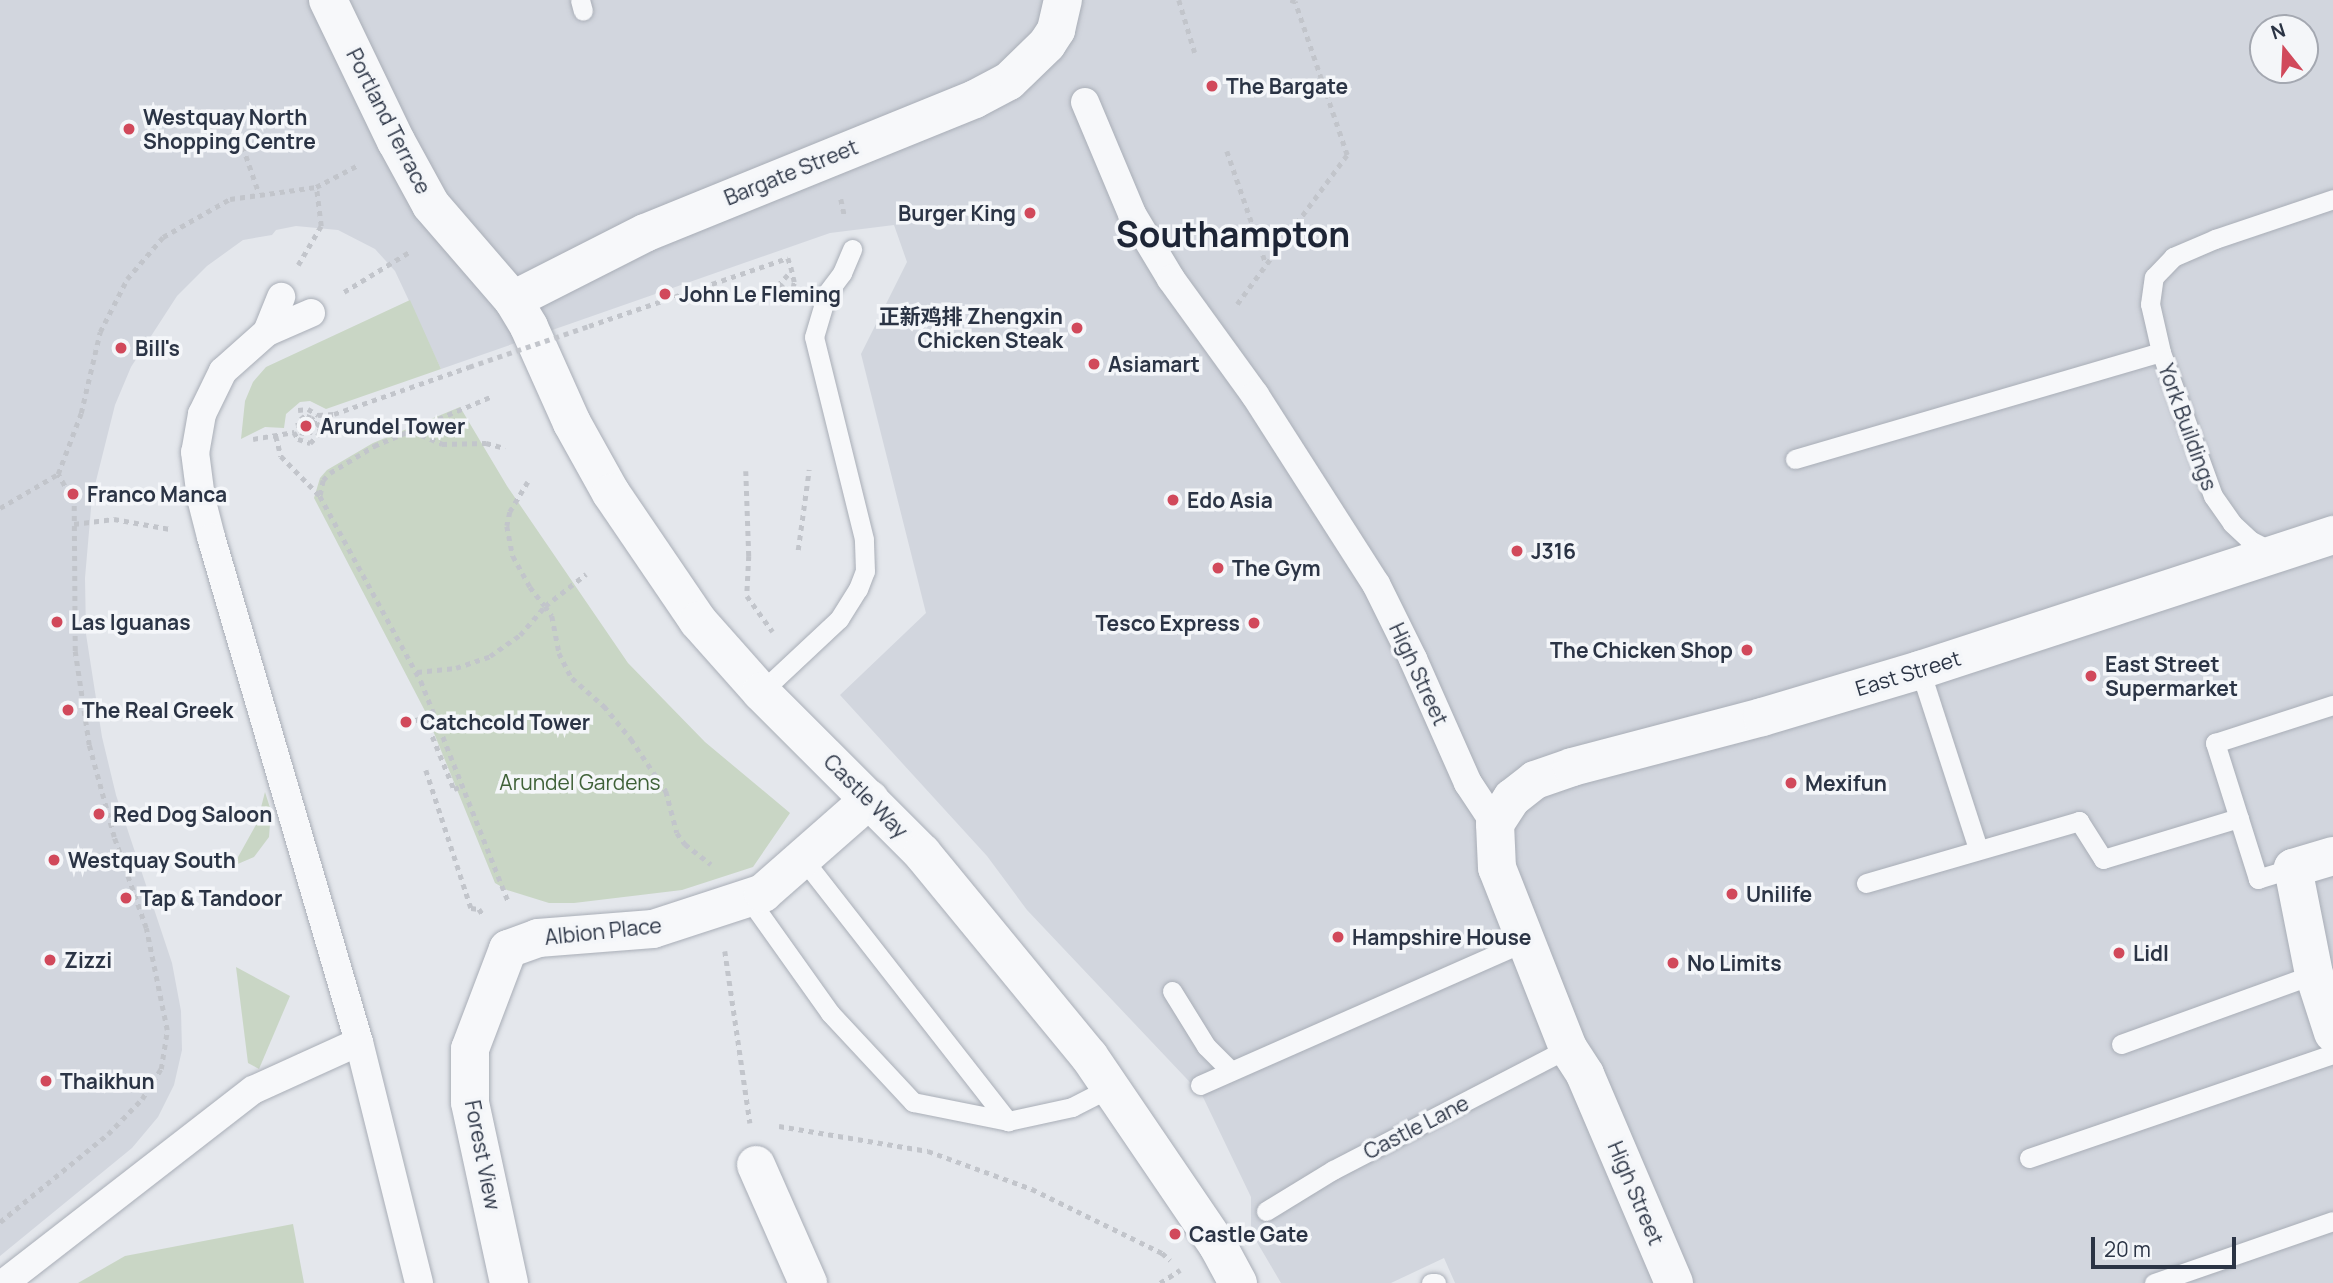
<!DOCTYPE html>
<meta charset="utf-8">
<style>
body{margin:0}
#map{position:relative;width:2333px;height:1283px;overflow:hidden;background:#e4e7ec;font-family:Manrope,"Noto Sans SC",sans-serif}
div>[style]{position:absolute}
.built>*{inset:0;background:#d2d6de}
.green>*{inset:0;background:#c9d6c5}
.path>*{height:4.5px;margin-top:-2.25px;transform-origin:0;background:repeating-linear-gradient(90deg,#c2c5cb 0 5px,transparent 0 10px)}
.roads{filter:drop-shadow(0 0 2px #a9aeb7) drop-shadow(0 0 2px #a9aeb7)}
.service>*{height:19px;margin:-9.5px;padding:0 9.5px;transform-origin:9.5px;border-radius:9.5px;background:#f7f8fa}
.pedestrian>*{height:28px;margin:-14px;padding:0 14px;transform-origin:14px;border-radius:14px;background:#f7f8fa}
.minor>*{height:38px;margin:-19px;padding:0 19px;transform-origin:19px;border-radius:19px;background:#f7f8fa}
.path-bridge>*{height:4.5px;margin-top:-2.25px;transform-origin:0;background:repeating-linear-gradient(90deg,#c2c5cb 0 5px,transparent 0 10px)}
.dots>*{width:19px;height:19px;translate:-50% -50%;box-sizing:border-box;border:4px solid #f4f6f9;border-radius:50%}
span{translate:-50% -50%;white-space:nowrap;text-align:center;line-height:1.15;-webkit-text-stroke:7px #f4f6f9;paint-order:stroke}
.poi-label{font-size:21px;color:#2b3445;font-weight:700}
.left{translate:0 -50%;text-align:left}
.right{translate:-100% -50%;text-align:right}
.street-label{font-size:21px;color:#2b3445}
.park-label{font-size:21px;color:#3f6138}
.town-label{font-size:35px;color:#1d2536;font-weight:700}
.north{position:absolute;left:2249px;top:14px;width:70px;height:70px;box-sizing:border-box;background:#f4f6f9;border:2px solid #a4a8b1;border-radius:50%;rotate:342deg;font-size:19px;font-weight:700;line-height:28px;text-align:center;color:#2b3445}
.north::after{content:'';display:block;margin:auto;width:24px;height:32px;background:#d1495b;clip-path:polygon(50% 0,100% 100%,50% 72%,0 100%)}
.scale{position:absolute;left:2091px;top:1237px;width:145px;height:32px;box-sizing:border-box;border:4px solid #2b3445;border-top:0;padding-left:9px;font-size:21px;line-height:24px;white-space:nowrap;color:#2b3445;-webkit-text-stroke:5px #f4f6f9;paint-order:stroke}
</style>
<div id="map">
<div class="built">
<i style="clip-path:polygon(evenodd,0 0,2333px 0,2333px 1283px,1455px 1283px,1444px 1258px,1391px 1283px,1281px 1283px,1251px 1232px,1251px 1197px,1202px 1095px,1027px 910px,987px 856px,840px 695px,926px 613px,861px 354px,907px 262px,894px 225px,830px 233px,441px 369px,395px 271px,375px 249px,338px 230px,296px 226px,276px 230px,272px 235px,243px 240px,207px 266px,177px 296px,131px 367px,115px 405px,92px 497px,85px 578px,86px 634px,102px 737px,116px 795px,172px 963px,181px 1011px,182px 1050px,174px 1085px,158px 1117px,132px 1148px,0 1256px,0 0,2263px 28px,2305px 28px,2305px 70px,2263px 70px,2263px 28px)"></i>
</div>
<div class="green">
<i style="clip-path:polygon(410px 300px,441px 369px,326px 409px,310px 401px,300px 402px,286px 414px,284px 428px,265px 427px,241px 439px,245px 401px,253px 382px,266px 367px)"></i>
<i style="clip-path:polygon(460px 407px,507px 486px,628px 663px,705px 742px,790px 813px,753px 867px,682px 890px,574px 903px,549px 903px,507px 890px,495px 883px,425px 711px,314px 498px,320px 478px,327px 470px,373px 443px)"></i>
<i style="clip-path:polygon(265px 792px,271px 811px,269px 837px,254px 857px,233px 866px,257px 823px)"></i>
<i style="clip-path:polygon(236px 967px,290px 996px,259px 1069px,248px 1063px)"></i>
<i style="clip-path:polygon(293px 1224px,304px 1283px,78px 1283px,125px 1256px)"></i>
</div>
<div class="path">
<i style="left:1179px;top:0;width:55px;rotate:73.2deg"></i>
<i style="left:233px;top:118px;width:79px;rotate:70.9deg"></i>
<i style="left:1227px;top:151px;width:116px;rotate:70.9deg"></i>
<i style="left:841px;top:199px;width:19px;rotate:78deg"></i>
<i style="left:298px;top:265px;width:45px;rotate:-59.5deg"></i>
<i style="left:321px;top:226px;width:39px;rotate:-97deg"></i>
<i style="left:344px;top:292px;width:79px;rotate:-31.5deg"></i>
<i style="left:1237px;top:304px;width:185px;rotate:-53.6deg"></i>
<i style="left:1347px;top:155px;width:162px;rotate:-108.8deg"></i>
<i style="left:1295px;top:2px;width:5px;rotate:-158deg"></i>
<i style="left:589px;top:326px;width:210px;rotate:-18.9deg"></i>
<i style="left:788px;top:258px;width:6px;rotate:72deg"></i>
<i style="left:298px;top:410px;width:10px;rotate:-6deg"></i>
<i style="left:308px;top:409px;width:12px;rotate:31deg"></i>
<i style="left:318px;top:415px;width:16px;rotate:-4deg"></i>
<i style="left:334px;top:414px;width:143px;rotate:-19.2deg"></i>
<i style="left:412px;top:431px;width:33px;rotate:23deg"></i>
<i style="left:442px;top:444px;width:44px;rotate:-1.3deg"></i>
<i style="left:486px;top:443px;width:20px;rotate:15deg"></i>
<i style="left:276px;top:436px;width:21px;rotate:76deg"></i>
<i style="left:281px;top:456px;width:56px;rotate:45.7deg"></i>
<i style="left:320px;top:496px;width:211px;rotate:61.4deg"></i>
<i style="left:421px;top:681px;width:237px;rotate:68.4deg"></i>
<i style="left:253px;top:439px;width:42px;rotate:-9.7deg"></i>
<i style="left:294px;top:432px;width:8px;rotate:60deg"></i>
<i style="left:298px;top:439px;width:13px;rotate:18deg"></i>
<i style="left:310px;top:443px;width:13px;rotate:-45deg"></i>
<i style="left:319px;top:434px;width:7px;rotate:-82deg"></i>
<i style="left:320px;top:427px;width:13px;rotate:-135deg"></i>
<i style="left:746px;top:471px;width:85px;rotate:88deg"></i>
<i style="left:749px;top:556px;width:40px;rotate:92.9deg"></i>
<i style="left:747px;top:596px;width:44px;rotate:54.2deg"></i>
<i style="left:528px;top:482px;width:35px;rotate:121deg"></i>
<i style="left:510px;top:512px;width:14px;rotate:102deg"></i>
<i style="left:507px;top:526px;width:31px;rotate:79deg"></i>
<i style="left:513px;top:556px;width:35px;rotate:61deg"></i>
<i style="left:530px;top:587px;width:24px;rotate:52deg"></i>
<i style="left:545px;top:606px;width:52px;rotate:-38deg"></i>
<i style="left:320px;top:495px;width:15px;rotate:-79deg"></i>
<i style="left:323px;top:480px;width:10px;rotate:-45deg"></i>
<i style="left:330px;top:473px;width:52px;rotate:-31.5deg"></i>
<i style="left:374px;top:446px;width:126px;rotate:-22.9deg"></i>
<i style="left:0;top:508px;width:67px;rotate:-30.4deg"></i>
<i style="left:58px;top:474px;width:65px;rotate:-69.3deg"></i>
<i style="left:81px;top:413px;width:83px;rotate:-76.8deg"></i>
<i style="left:100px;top:332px;width:59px;rotate:-63deg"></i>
<i style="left:127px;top:279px;width:55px;rotate:-49.4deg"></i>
<i style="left:163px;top:237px;width:77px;rotate:-29.6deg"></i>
<i style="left:230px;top:199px;width:87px;rotate:-7.9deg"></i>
<i style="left:316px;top:187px;width:47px;rotate:-27.6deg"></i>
<i style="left:74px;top:524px;width:40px;rotate:-7.1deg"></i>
<i style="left:114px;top:519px;width:57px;rotate:10.1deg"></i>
<i style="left:798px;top:550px;width:81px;rotate:-82.2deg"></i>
<i style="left:417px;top:672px;width:39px;rotate:-6deg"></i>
<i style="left:456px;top:668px;width:36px;rotate:-19deg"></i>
<i style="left:490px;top:656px;width:37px;rotate:-35deg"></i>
<i style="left:520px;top:635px;width:38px;rotate:-49deg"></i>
<i style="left:545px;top:606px;width:12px;rotate:55deg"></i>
<i style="left:552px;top:616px;width:38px;rotate:79deg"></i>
<i style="left:559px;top:653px;width:28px;rotate:63deg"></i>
<i style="left:572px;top:678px;width:43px;rotate:41.2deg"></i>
<i style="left:604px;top:706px;width:43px;rotate:50.7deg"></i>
<i style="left:631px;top:739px;width:63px;rotate:56.1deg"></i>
<i style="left:666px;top:791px;width:43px;rotate:75.3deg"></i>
<i style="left:677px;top:833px;width:14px;rotate:54deg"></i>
<i style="left:685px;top:844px;width:33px;rotate:38deg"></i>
<i style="left:406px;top:722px;width:19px;rotate:-12deg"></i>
<i style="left:425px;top:718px;width:77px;rotate:67.8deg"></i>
<i style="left:454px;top:789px;width:9px;rotate:-18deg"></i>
<i style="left:426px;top:770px;width:145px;rotate:71.9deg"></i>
<i style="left:471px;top:908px;width:8px;rotate:7deg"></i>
<i style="left:479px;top:909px;width:7px;rotate:56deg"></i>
<i style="left:725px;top:951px;width:174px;rotate:81.7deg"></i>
<i style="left:779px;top:1126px;width:151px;rotate:9.5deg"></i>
<i style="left:928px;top:1151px;width:111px;rotate:20.1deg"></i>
<i style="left:1032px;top:1189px;width:145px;rotate:26.2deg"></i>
<i style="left:1162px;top:1253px;width:11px;rotate:41deg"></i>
<i style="left:0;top:1222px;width:139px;rotate:-39.2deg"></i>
<i style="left:108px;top:1134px;width:49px;rotate:-45.8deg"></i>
<i style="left:142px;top:1099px;width:36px;rotate:-58deg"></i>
<i style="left:161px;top:1069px;width:39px;rotate:-81deg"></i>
<i style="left:167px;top:1030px;width:104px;rotate:-101.6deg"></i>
<i style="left:146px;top:928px;width:96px;rotate:-109.4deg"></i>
<i style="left:114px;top:837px;width:95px;rotate:-105.2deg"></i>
<i style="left:89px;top:745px;width:95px;rotate:-98.5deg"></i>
<i style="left:75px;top:651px;width:148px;rotate:-90.4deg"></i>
<i style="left:74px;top:503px;width:33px;rotate:-119deg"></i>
<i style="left:1160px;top:1283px;width:24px;rotate:-33deg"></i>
</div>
<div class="roads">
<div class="service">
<i style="left:580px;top:0;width:11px;rotate:75deg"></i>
<i style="left:1795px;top:459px;width:381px;rotate:-16.3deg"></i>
<i style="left:2275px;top:553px;width:27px;rotate:-153deg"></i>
<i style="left:2251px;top:541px;width:26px;rotate:-137deg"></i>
<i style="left:2232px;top:523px;width:33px;rotate:-125deg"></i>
<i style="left:2213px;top:496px;width:153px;rotate:-109.9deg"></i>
<i style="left:2161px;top:352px;width:49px;rotate:-102.9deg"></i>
<i style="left:2150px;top:304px;width:27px;rotate:-82deg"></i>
<i style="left:2154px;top:277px;width:28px;rotate:-46deg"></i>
<i style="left:2173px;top:257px;width:46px;rotate:-23.2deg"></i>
<i style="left:2215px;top:239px;width:125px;rotate:-18.7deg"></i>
<i style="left:1920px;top:670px;width:188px;rotate:72deg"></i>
<i style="left:761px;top:692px;width:107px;rotate:-43.1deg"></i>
<i style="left:839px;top:619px;width:36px;rotate:-58deg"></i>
<i style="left:858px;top:589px;width:19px;rotate:-69deg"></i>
<i style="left:865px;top:571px;width:32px;rotate:-92deg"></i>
<i style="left:864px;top:539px;width:208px;rotate:-103.9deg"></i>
<i style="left:814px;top:337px;width:46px;rotate:-73.5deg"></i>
<i style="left:827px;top:293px;width:25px;rotate:-53deg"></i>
<i style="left:842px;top:273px;width:26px;rotate:-67deg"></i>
<i style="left:803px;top:859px;width:333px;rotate:52deg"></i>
<i style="left:2293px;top:868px;width:37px;rotate:163deg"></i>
<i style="left:2258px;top:879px;width:143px;rotate:-107.5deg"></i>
<i style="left:2215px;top:743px;width:124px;rotate:-17.9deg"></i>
<i style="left:1866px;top:883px;width:222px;rotate:-16.2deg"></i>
<i style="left:2079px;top:821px;width:45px;rotate:57.7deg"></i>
<i style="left:2103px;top:859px;width:142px;rotate:-16.8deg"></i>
<i style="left:749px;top:899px;width:140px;rotate:54.6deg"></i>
<i style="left:830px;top:1013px;width:122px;rotate:47deg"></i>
<i style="left:913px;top:1102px;width:97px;rotate:11.3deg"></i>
<i style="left:1008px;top:1121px;width:66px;rotate:-12.3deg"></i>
<i style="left:1072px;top:1107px;width:44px;rotate:-27.1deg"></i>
<i style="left:1172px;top:991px;width:65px;rotate:58.3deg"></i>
<i style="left:1206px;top:1046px;width:35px;rotate:45deg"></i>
<i style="left:2121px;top:1044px;width:205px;rotate:-19.9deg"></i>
<i style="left:1200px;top:1085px;width:354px;rotate:-23.8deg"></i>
<i style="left:2029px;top:1158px;width:321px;rotate:-18.9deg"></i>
<i style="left:1266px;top:1211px;width:79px;rotate:-31.5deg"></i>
<i style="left:1333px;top:1170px;width:265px;rotate:-27.4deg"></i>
<i style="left:1431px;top:1283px;width:5px"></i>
<i style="left:2154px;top:1283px;width:189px;rotate:-19.1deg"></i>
</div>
<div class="pedestrian">
<i style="left:1085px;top:102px;width:121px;rotate:67.2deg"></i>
<i style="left:1132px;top:214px;width:76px;rotate:59deg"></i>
<i style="left:1171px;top:279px;width:143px;rotate:54.1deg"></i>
<i style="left:1255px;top:395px;width:224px;rotate:57.4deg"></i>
<i style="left:1376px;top:584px;width:84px;rotate:63.7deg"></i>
<i style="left:1413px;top:659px;width:136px;rotate:66.1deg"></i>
<i style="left:1468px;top:783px;width:49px;rotate:56.6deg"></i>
<i style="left:311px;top:313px;width:48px;rotate:156.6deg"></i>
<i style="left:267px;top:332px;width:59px;rotate:138.4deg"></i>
<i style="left:223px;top:371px;width:48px;rotate:116deg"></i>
<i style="left:202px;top:414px;width:39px;rotate:100deg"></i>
<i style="left:195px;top:452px;width:46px;rotate:82.6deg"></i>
<i style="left:201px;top:498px;width:40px;rotate:75.6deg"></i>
<i style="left:211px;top:537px;width:526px;rotate:73.67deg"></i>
<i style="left:359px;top:1042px;width:248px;rotate:76deg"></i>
<i style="left:267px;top:332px;width:38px;rotate:-68deg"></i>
<i style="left:4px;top:1283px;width:315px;rotate:-37.8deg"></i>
<i style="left:253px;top:1090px;width:116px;rotate:-24.4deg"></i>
</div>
<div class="minor">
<i style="left:328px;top:0;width:157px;rotate:64.3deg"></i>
<i style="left:396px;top:141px;width:73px;rotate:61.3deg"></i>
<i style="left:431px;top:205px;width:125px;rotate:49.2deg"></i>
<i style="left:513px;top:300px;width:31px;rotate:59deg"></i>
<i style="left:529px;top:327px;width:105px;rotate:65.9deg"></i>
<i style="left:572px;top:423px;width:80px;rotate:60.9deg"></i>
<i style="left:611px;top:493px;width:155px;rotate:55.8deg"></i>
<i style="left:698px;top:621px;width:95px;rotate:48.4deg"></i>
<i style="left:761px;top:692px;width:228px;rotate:45deg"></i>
<i style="left:922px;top:853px;width:263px;rotate:50.6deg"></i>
<i style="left:1089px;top:1056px;width:230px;rotate:55.8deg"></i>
<i style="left:1218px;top:1246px;width:42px;rotate:61.6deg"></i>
<i style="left:513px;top:300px;width:148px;rotate:-26.9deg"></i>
<i style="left:645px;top:233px;width:356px;rotate:-22.1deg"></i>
<i style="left:975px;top:99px;width:38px;rotate:-28deg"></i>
<i style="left:1009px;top:81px;width:53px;rotate:-44.2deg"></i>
<i style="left:1047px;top:44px;width:17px;rotate:-57deg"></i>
<i style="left:1056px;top:30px;width:31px;rotate:-77deg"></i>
<i style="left:2333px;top:856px;width:42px;rotate:163.3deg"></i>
<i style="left:2293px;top:868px;width:108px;rotate:78.8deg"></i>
<i style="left:2314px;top:974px;width:62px;rotate:72.1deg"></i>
<i style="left:756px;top:1165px;width:129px;rotate:66.2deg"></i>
<i style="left:509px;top:1283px;width:185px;rotate:-102.2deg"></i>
<i style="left:470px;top:1102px;width:53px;rotate:-90deg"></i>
<i style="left:470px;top:1049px;width:107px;rotate:-69.2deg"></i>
<i style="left:508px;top:949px;width:32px;rotate:-20deg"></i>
<i style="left:538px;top:938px;width:115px;rotate:-4.5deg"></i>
<i style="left:653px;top:929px;width:116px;rotate:-18.1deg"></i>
<i style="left:763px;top:893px;width:142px;rotate:-41.3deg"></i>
<i style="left:1674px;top:1283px;width:227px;rotate:-113.1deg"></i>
<i style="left:1585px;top:1074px;width:31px;rotate:-123deg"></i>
<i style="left:1568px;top:1048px;width:193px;rotate:-111.5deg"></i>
<i style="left:1497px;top:868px;width:44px;rotate:-92.6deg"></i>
<i style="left:1495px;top:824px;width:31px;rotate:-57deg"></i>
<i style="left:1512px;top:798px;width:29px;rotate:-38deg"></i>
<i style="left:1535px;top:780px;width:39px;rotate:-19deg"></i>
<i style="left:1572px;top:767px;width:196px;rotate:-14.7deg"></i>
<i style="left:1762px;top:717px;width:165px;rotate:-16.6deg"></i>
<i style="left:1920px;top:670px;width:435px;rotate:-18.1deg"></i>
</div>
</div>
<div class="path-bridge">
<i style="left:788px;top:275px;width:12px;rotate:132deg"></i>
<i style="left:780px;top:284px;width:10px;rotate:45deg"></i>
<i style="left:787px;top:291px;width:7px;rotate:-27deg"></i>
<i style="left:793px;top:288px;width:6px;rotate:-81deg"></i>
<i style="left:794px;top:282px;width:18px;rotate:-103deg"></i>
<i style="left:469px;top:367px;width:127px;rotate:-18.9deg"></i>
<i style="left:311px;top:418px;width:6px;rotate:-162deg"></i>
<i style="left:305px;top:416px;width:9px;rotate:139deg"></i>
<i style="left:298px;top:422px;width:10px;rotate:79deg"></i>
<i style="left:300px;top:432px;width:9px;rotate:13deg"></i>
<i style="left:309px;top:434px;width:21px;rotate:-65deg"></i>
</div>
<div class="dots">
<i style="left:1212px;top:86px;background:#d1495b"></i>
<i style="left:129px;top:129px;background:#d1495b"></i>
<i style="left:1030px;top:213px;background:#d1495b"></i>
<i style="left:665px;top:294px;background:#d1495b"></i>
<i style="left:1077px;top:328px;background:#d1495b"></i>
<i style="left:121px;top:348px;background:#d1495b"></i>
<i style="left:1094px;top:364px;background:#d1495b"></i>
<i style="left:306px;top:426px;background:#d1495b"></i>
<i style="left:73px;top:494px;background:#d1495b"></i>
<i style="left:1173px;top:500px;background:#d1495b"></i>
<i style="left:1517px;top:551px;background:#d1495b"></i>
<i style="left:1218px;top:568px;background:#d1495b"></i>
<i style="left:57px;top:622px;background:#d1495b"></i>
<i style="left:1254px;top:623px;background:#d1495b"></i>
<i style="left:1747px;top:650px;background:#d1495b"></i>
<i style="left:2091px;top:676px;background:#d1495b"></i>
<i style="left:68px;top:710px;background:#d1495b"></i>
<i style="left:406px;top:722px;background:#d1495b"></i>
<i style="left:1791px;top:783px;background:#d1495b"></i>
<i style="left:99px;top:814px;background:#d1495b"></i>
<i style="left:54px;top:860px;background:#d1495b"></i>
<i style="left:1732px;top:894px;background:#d1495b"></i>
<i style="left:126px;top:898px;background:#d1495b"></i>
<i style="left:1338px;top:937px;background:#d1495b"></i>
<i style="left:2119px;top:953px;background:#d1495b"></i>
<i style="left:50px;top:960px;background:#d1495b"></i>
<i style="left:1673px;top:963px;background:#d1495b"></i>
<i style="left:46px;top:1081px;background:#d1495b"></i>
<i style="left:1175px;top:1234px;background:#d1495b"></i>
</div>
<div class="poi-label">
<span class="left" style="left:1226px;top:86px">The Bargate</span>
<span class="left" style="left:143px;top:129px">Westquay North<br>Shopping Centre</span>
<span class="right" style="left:1016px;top:213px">Burger King</span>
<span class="left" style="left:679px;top:294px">John Le Fleming</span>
<span class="right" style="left:1063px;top:328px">正新鸡排 Zhengxin<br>Chicken Steak</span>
<span class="left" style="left:135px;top:348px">Bill's</span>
<span class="left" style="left:1108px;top:364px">Asiamart</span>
<span class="left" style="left:320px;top:426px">Arundel Tower</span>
<span class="left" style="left:87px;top:494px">Franco Manca</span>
<span class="left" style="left:1187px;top:500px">Edo Asia</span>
<span class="left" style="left:1531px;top:551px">J316</span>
<span class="left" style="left:1232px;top:568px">The Gym</span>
<span class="left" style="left:71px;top:622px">Las Iguanas</span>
<span class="right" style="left:1240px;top:623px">Tesco Express</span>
<span class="right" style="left:1733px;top:650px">The Chicken Shop</span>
<span class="left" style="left:2105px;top:676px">East Street<br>Supermarket</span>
<span class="left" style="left:82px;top:710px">The Real Greek</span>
<span class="left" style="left:420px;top:722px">Catchcold Tower</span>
<span class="left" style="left:1805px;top:783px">Mexifun</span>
<span class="left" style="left:113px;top:814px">Red Dog Saloon</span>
<span class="left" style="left:68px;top:860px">Westquay South</span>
<span class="left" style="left:1746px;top:894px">Unilife</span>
<span class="left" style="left:140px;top:898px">Tap &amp; Tandoor</span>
<span class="left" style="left:1352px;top:937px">Hampshire House</span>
<span class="left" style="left:2133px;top:953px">Lidl</span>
<span class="left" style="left:64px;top:960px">Zizzi</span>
<span class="left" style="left:1687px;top:963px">No Limits</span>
<span class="left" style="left:60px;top:1081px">Thaikhun</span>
<span class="left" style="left:1189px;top:1234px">Castle Gate</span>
</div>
<div class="street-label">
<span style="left:389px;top:121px;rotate:63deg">Portland Terrace</span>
<span style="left:791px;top:172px;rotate:-22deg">Bargate Street</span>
<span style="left:2188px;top:427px;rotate:70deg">York Buildings</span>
<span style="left:1908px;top:673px;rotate:-17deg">East Street</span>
<span style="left:1419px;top:674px;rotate:65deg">High Street</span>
<span style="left:866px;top:796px;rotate:45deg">Castle Way</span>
<span style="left:603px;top:931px;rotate:-6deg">Albion Place</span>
<span style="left:1416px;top:1127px;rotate:-27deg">Castle Lane</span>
<span style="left:483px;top:1155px;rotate:79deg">Forest View</span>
<span style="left:1636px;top:1193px;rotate:67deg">High Street</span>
</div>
<div class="park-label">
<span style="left:580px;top:782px">Arundel Gardens</span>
</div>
<div class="town-label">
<span style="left:1233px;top:234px">Southampton</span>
</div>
<div class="north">N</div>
<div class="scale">20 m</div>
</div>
